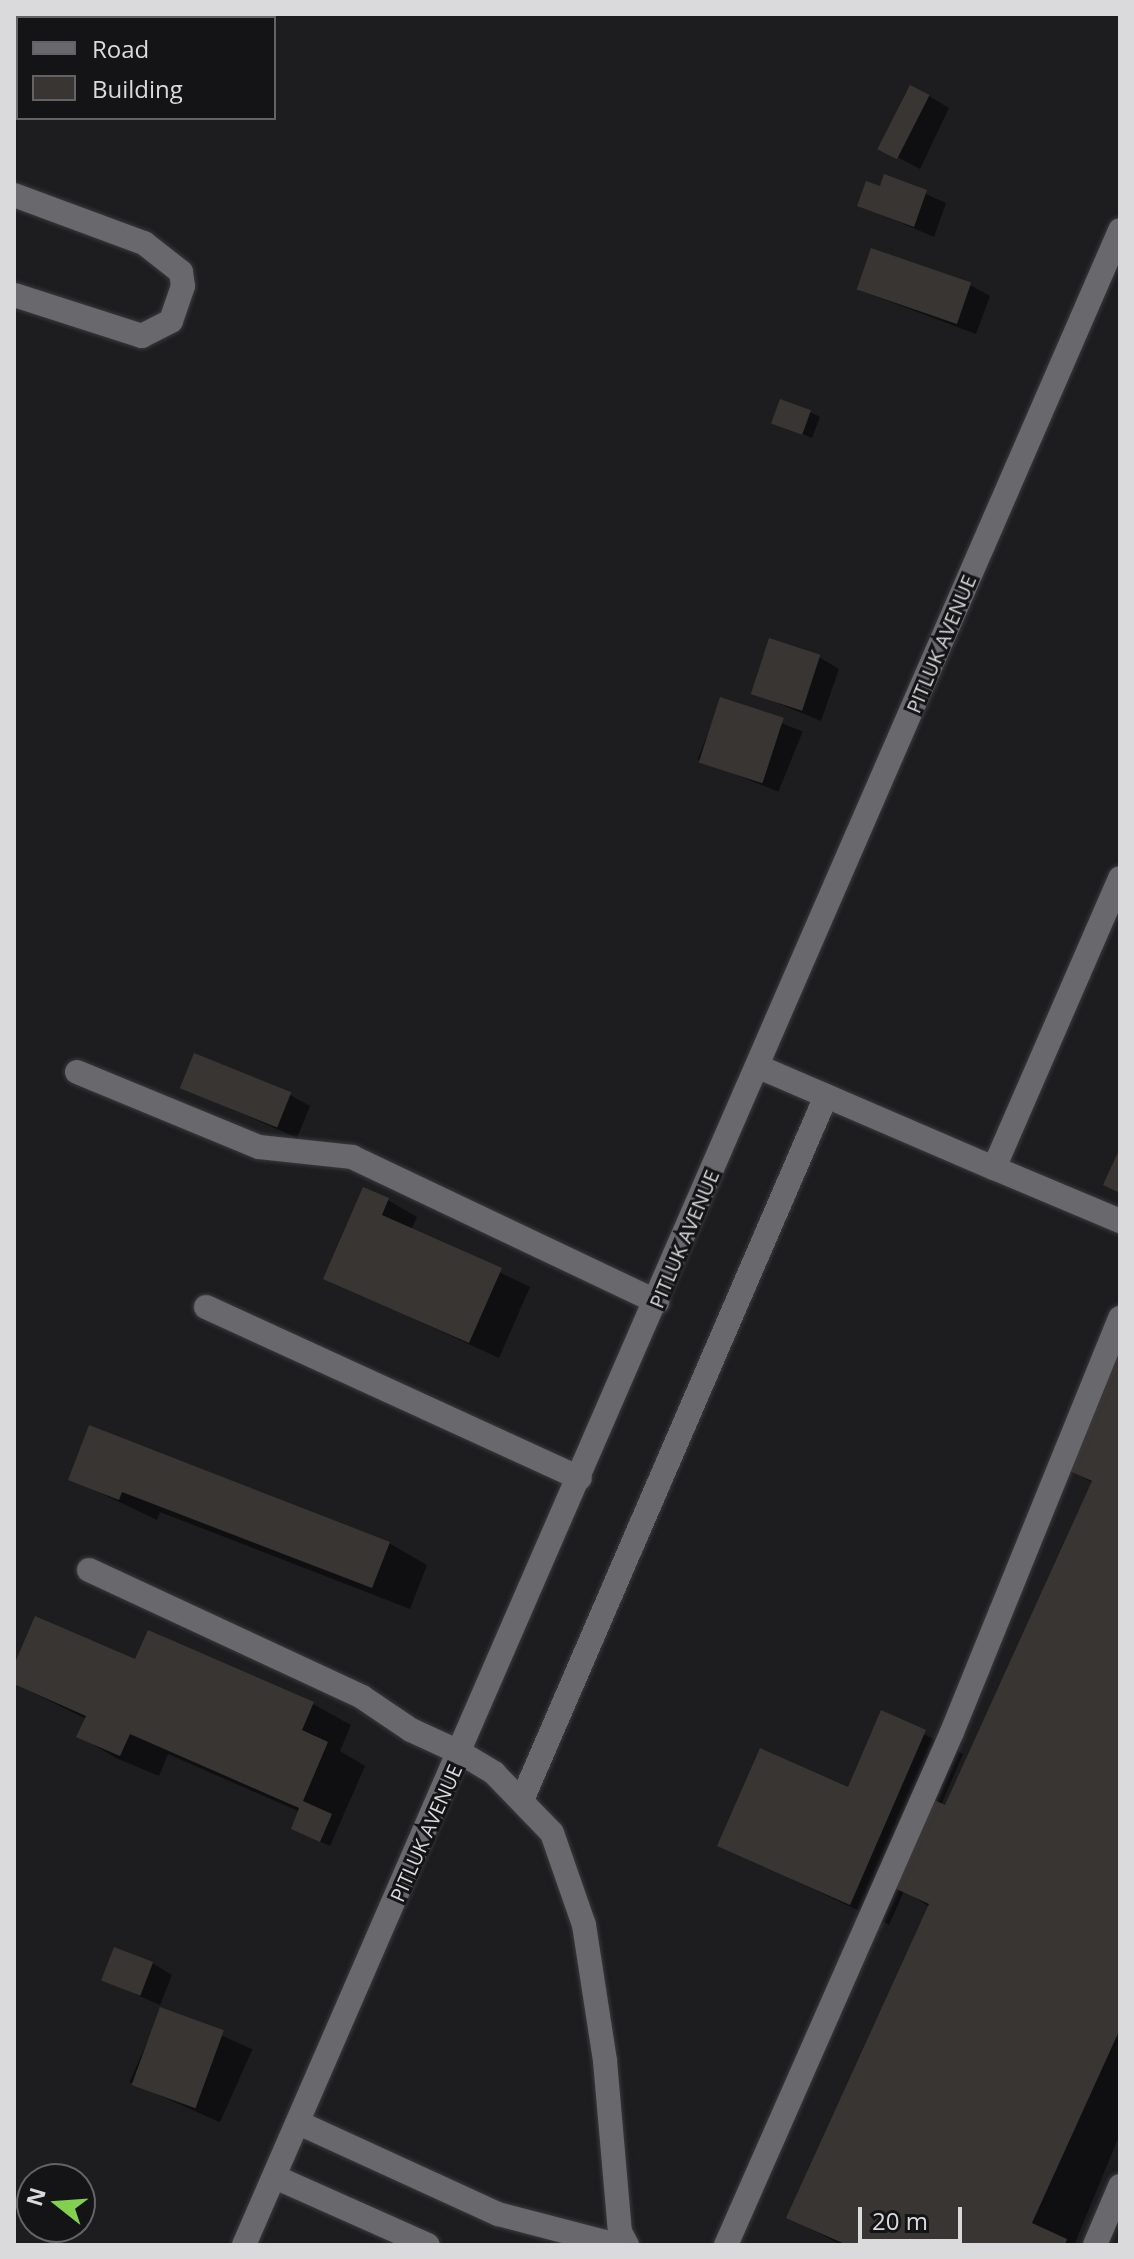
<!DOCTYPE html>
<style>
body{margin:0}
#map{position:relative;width:1134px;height:2259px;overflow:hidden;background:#1d1d20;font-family:"Open Sans",sans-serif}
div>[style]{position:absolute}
.shadow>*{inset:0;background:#0007;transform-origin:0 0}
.building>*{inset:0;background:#393533;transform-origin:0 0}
.roads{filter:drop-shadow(0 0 2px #3a3a3c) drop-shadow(0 0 2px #3a3a3c)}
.minor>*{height:24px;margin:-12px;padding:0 12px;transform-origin:12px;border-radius:12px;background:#69686d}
span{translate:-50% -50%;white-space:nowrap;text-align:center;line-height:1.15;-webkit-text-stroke:6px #141417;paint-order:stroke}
.street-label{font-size:20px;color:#dadadc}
.frame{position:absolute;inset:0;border:16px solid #dadadc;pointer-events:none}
.legend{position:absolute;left:16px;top:16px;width:260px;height:104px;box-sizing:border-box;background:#141417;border:2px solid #636366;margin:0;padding:10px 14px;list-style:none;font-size:24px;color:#dadadc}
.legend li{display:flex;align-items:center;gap:16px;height:40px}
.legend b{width:40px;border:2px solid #636366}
.north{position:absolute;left:16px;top:2163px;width:80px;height:80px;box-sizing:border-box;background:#141417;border:2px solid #636366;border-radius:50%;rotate:287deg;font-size:22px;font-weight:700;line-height:32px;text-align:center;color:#dadadc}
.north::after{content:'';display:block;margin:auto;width:28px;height:36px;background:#81d050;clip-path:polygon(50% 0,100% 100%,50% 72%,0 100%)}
.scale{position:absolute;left:858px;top:2207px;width:104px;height:36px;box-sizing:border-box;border:4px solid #dadadc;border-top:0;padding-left:10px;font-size:24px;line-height:28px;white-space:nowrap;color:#dadadc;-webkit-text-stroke:6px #141417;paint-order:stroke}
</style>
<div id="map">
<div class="shadow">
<i style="clip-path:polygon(929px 96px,949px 108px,920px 169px,882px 149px)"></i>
<i style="clip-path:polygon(885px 176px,946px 203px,934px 237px,859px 205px,881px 189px)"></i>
<i style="clip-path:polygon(970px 285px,990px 296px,976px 334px,859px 290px)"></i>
<i style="clip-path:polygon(810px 412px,820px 417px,812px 438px,774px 422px)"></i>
<i style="clip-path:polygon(819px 657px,839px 669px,821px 721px,753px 693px)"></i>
<i style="left:722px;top:699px;width:87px;height:65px;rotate:22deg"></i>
<i style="clip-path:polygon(182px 1087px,290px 1095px,310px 1106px,297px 1138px)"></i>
<i style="clip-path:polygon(388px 1200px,417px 1217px,411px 1230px,530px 1287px,499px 1358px,325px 1278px)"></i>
<i style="clip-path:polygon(1120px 1347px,1120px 2134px,1074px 2245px,841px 2245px,789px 2217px,930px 1907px,904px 1891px,889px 1925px,720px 1845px,849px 1789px,882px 1713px,963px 1754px,941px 1805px,946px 1808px,1093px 1483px,1065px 1467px)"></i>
<i style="clip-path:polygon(71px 1479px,389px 1543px,427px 1565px,410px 1609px,160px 1512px,157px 1520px)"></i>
<i style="clip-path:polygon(136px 1662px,313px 1704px,351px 1725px,340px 1751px,365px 1766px,330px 1846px,302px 1834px,300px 1812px,168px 1754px,159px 1776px,116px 1758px,79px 1736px,86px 1719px,14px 1683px,14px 1670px)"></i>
<i style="clip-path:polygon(152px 1963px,172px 1975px,160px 2005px,103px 1980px)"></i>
<i style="left:162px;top:2009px;width:99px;height:80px;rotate:24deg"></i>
</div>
<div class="building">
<i style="left:910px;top:85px;width:22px;height:72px;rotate:27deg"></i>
<i style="clip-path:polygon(884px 174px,927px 190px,914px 227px,857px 206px,866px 181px,880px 186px)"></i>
<i style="left:871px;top:248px;width:106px;height:44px;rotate:19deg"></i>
<i style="left:780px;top:399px;width:33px;height:26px;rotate:20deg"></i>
<i style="left:769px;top:638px;width:54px;height:59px;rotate:18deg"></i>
<i style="left:720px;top:697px;width:67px;height:69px;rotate:18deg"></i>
<i style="left:194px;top:1053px;width:105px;height:38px;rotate:22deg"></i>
<i style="clip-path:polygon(1120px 1148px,1120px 1193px,1103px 1185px)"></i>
<i style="clip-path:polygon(363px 1187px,389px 1198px,382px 1215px,502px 1268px,469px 1343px,323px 1279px)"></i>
<i style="clip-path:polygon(1120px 1342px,1120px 2029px,1032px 2223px,1067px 2239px,1065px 2245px,847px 2245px,786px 2218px,929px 1904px,892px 1887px,932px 1799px,945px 1805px,1092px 1481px,1063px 1468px)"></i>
<i style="clip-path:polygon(89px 1425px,390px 1542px,372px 1588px,122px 1492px,119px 1500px,68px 1480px)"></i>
<i style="clip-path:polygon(35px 1616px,135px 1659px,148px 1630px,314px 1702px,302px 1730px,328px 1742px,303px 1801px,332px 1814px,320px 1842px,291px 1829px,299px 1808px,130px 1734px,120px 1756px,76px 1737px,86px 1716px,14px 1684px,14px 1665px)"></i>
<i style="clip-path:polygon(881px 1710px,926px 1730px,850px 1905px,717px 1846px,760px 1748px,848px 1787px)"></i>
<i style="left:114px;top:1947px;width:42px;height:36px;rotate:21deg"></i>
<i style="left:160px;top:2007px;width:68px;height:83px;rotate:20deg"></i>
</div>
<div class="roads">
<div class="minor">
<i style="left:14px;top:195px;width:139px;rotate:20.3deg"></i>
<i style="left:144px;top:243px;width:47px;rotate:38.1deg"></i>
<i style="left:181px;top:272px;width:14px;rotate:82deg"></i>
<i style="left:183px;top:286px;width:37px;rotate:109deg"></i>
<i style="left:171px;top:321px;width:33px;rotate:153deg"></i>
<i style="left:142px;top:336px;width:134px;rotate:-162.2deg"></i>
<i style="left:759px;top:1067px;width:256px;rotate:23.3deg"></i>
<i style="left:994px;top:1168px;width:316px;rotate:-66.5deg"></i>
<i style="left:77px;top:1072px;width:197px;rotate:22.4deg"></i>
<i style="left:259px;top:1147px;width:94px;rotate:6.1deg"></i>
<i style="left:352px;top:1157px;width:338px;rotate:25.4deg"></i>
<i style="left:994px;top:1168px;width:137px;rotate:22.8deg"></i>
<i style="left:206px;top:1307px;width:411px;rotate:24.6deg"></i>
<i style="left:89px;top:1570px;width:301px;rotate:24.9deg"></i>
<i style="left:362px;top:1697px;width:59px;rotate:34deg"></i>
<i style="left:411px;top:1730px;width:55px;rotate:24.7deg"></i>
<i style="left:461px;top:1753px;width:39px;rotate:31deg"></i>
<i style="left:494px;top:1773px;width:83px;rotate:46deg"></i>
<i style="left:552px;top:1833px;width:97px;rotate:70.8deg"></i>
<i style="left:584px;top:1925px;width:138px;rotate:81.2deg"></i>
<i style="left:605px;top:2061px;width:172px;rotate:85deg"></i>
<i style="left:620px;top:2232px;width:15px;rotate:62deg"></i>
<i style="left:522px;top:1800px;width:767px;rotate:-66.64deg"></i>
<i style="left:299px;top:2123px;width:219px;rotate:24.6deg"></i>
<i style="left:498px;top:2214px;width:123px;rotate:14.6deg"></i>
<i style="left:275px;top:2177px;width:167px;rotate:24deg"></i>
<i style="left:244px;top:2245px;width:2197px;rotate:-66.5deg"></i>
<i style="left:726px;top:2245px;width:561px;rotate:-66.22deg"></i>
<i style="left:952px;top:1732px;width:447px;rotate:-67.9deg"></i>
<i style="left:1095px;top:2245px;width:64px;rotate:-67deg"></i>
</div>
</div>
<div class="street-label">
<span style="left:941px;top:644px;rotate:-67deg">PITLUK AVENUE</span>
<span style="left:684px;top:1239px;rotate:-67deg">PITLUK AVENUE</span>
<span style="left:426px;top:1833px;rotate:-66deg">PITLUK AVENUE</span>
</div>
<div class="frame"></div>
<ul class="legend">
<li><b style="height:10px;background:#69686d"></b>Road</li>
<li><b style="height:22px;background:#393533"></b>Building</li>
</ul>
<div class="north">N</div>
<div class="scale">20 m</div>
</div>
